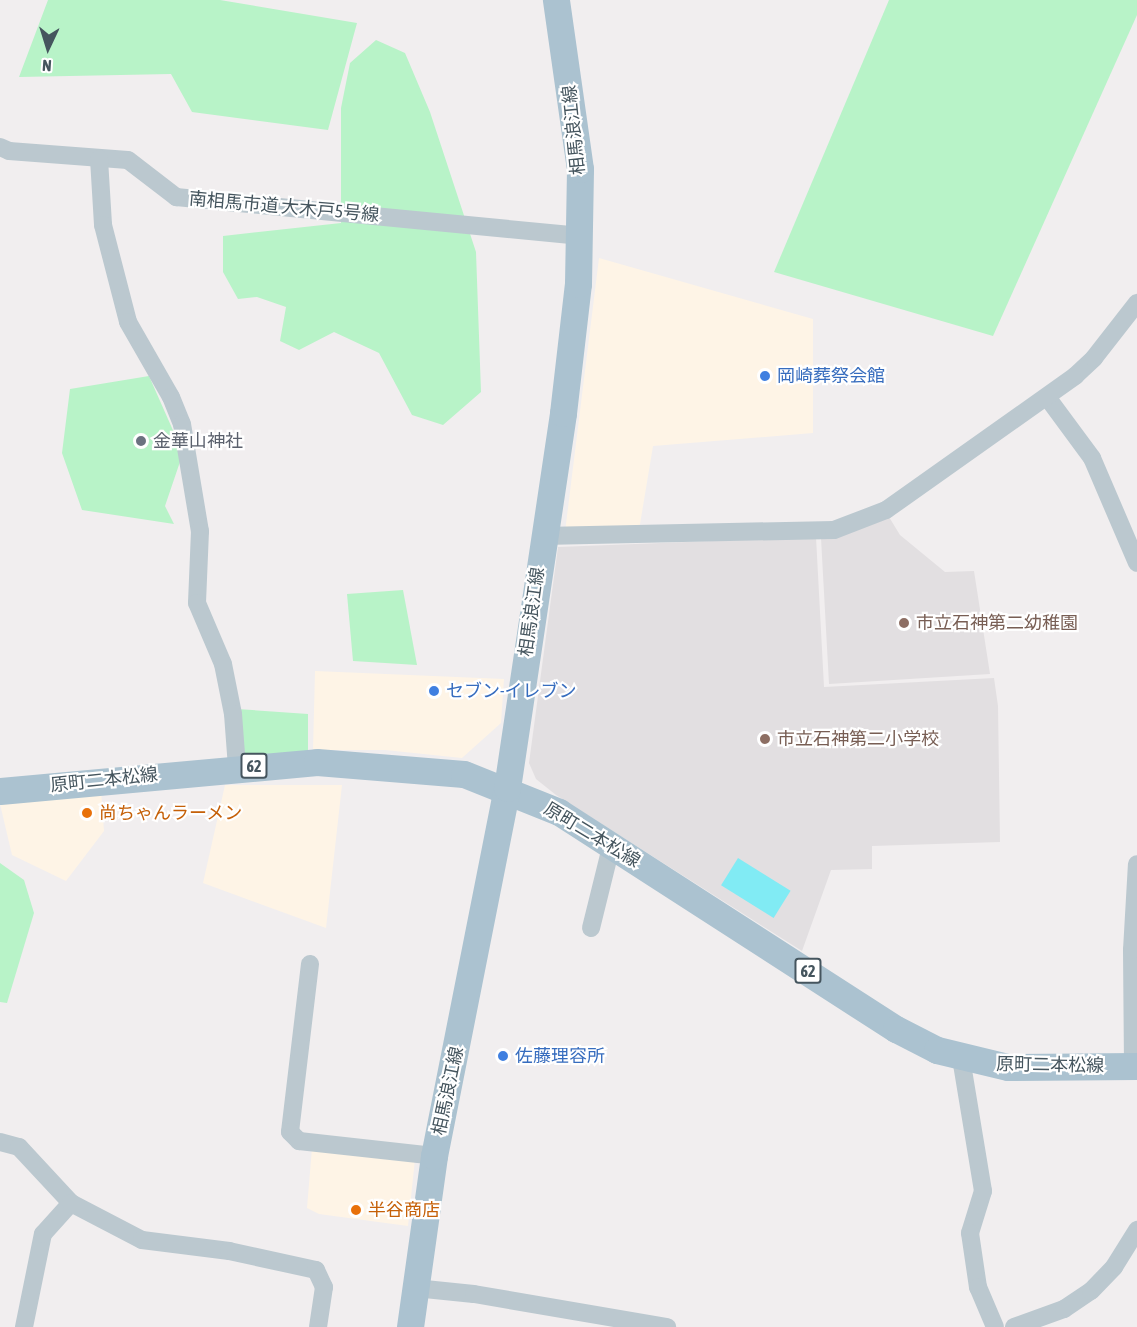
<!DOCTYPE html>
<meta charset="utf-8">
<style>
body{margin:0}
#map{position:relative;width:1137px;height:1327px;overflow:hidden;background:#f1eeef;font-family:"Asap Condensed","Noto Sans JP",sans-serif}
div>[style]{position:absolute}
.commercial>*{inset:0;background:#fef4e6}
.education>*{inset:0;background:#e2dfe1}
.green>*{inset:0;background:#b8f3c8}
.water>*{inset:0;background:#81ebf4;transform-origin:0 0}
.street>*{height:18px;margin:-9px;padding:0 9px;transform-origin:9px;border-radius:9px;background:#bbc8cf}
.primary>*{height:27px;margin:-13.5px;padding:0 13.5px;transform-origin:13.5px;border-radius:13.5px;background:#abc2d0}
.dots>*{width:16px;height:16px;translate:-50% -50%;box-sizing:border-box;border:3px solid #fff;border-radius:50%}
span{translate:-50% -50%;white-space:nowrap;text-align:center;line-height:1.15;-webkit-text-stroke:4.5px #fff;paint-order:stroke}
.shield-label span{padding:2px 4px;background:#fff;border:2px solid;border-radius:4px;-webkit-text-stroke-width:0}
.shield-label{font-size:16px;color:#45555e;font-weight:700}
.street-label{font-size:18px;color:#45555e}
.shop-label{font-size:18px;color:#366cbe}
.left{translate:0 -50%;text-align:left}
.worship-label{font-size:18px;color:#5b616d}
.education-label{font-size:18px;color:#785e54}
.food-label{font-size:18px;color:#c56008}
.north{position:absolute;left:18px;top:18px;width:60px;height:60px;-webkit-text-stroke:4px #fff;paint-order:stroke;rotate:184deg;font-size:16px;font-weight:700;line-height:24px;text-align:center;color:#45555e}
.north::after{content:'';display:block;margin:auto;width:21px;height:27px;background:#45555e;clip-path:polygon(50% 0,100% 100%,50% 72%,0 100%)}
</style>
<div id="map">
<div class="commercial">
<i style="clip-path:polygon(599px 258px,813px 319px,813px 433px,653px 446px,639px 530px,565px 532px)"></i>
<i style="clip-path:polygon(315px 671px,504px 679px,501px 723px,462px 758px,385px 750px,313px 750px)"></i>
<i style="clip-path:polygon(225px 785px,342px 785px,326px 928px,203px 883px)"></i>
<i style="clip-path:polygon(101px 790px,104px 831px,66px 881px,12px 855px,0 804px)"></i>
<i style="clip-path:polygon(312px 1148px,415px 1159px,408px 1226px,319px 1214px,307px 1208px)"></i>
</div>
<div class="education">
<i style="clip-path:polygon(889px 517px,900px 535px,945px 572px,974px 571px,990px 674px,829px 684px,821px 538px)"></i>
<i style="clip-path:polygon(816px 537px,824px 687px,994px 678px,998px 706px,1000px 842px,872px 846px,872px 869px,831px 870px,802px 951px,556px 795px,536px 779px,529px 763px,558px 547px)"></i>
</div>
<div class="green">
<i style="clip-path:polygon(48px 0,220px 0,357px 23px,328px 130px,192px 112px,171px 74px,19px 77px)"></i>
<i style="clip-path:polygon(889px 0,1137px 0,1137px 15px,993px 336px,774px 272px)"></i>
<i style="clip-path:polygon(376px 40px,405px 53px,430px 112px,476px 252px,481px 392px,443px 425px,412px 415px,379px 353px,334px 332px,299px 350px,280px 341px,286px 307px,257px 297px,238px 299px,223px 272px,223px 236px,341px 223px,341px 108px,350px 63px)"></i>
<i style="clip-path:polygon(149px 376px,183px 453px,165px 506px,174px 524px,82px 510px,62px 453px,70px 389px)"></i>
<i style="clip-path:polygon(403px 590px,417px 665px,353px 661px,347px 594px)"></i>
<i style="clip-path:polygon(237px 709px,308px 714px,308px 752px,245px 756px)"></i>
<i style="clip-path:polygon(0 863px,24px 880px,34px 913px,7px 1003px,0 1002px)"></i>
</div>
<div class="water">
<i style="left:738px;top:858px;width:62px;height:32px;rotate:32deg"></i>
</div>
<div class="street">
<i style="left:0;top:147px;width:10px;rotate:24deg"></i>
<i style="left:9px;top:151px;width:119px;rotate:4.3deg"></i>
<i style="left:128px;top:160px;width:61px;rotate:37.6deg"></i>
<i style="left:176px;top:197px;width:407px;rotate:5.5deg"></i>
<i style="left:99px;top:159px;width:66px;rotate:86.5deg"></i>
<i style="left:103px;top:225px;width:100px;rotate:75.5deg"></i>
<i style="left:128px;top:322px;width:86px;rotate:60.2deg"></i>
<i style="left:171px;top:397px;width:29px;rotate:68deg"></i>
<i style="left:182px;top:424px;width:109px;rotate:80.5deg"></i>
<i style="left:200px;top:531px;width:72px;rotate:92.4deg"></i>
<i style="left:197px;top:603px;width:66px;rotate:66.9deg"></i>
<i style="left:223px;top:664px;width:51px;rotate:78.7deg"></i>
<i style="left:233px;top:714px;width:53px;rotate:85.7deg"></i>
<i style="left:1047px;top:397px;width:76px;rotate:53.6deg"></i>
<i style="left:1092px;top:458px;width:114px;rotate:66.8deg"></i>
<i style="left:543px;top:536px;width:291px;rotate:-1.2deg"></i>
<i style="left:834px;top:530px;width:56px;rotate:-21deg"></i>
<i style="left:886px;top:510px;width:232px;rotate:-35.3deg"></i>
<i style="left:1075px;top:376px;width:26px;rotate:-43deg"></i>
<i style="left:1094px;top:358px;width:70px;rotate:-52deg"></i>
<i style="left:591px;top:928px;width:83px;rotate:-76.1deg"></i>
<i style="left:310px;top:964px;width:169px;rotate:96.8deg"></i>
<i style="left:290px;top:1132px;width:13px;rotate:45deg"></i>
<i style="left:299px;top:1141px;width:136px;rotate:6.3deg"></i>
<i style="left:961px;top:1058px;width:135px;rotate:80.6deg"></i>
<i style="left:983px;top:1191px;width:44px;rotate:107.2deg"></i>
<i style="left:970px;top:1233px;width:55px;rotate:81.6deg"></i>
<i style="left:978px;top:1287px;width:43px;rotate:67deg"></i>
<i style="left:1133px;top:1066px;width:116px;rotate:-90.5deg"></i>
<i style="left:1132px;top:950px;width:86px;rotate:-86.7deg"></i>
<i style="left:0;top:1142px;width:20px;rotate:15deg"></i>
<i style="left:19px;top:1147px;width:76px;rotate:47.1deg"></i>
<i style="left:415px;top:1288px;width:59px;rotate:5.8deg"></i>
<i style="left:474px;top:1294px;width:196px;rotate:9.7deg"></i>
<i style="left:24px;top:1327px;width:95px;rotate:-78.5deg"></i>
<i style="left:43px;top:1234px;width:42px;rotate:-47.9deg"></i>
<i style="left:71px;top:1203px;width:80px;rotate:27.5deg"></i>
<i style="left:142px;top:1240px;width:88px;rotate:7.2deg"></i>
<i style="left:229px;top:1251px;width:89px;rotate:12.3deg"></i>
<i style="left:316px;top:1270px;width:19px;rotate:65deg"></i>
<i style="left:324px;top:1287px;width:40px;rotate:98.5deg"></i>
<i style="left:1014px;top:1327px;width:53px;rotate:-19.8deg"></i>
<i style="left:1064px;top:1309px;width:32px;rotate:-34deg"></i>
<i style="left:1091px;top:1291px;width:33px;rotate:-46deg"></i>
<i style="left:1114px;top:1267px;width:44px;rotate:-58.1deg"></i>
</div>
<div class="primary">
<i style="left:0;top:791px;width:318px;rotate:-5.2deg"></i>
<i style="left:317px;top:762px;width:147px;rotate:4.7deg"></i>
<i style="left:464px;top:774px;width:102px;rotate:21.8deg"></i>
<i style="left:559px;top:812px;width:401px;rotate:32.8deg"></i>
<i style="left:896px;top:1029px;width:46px;rotate:27.1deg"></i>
<i style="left:937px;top:1050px;width:73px;rotate:13.5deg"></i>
<i style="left:1008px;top:1067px;width:129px;rotate:-0.4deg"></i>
<i style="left:410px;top:1327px;width:173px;rotate:-82deg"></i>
<i style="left:434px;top:1156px;width:375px;rotate:-78.8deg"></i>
<i style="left:507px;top:788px;width:379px;rotate:-81.5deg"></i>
<i style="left:563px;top:413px;width:130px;rotate:-83.4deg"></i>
<i style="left:578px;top:284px;width:115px;rotate:-89deg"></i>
<i style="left:580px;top:169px;width:171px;rotate:-98.1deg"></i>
</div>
<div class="dots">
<i style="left:765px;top:376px;background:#3f7fe0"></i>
<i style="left:141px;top:441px;background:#6b7280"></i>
<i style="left:904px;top:623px;background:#8d6e63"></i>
<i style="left:434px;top:691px;background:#3f7fe0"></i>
<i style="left:765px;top:739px;background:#8d6e63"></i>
<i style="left:87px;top:813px;background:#e8710a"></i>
<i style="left:503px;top:1056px;background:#3f7fe0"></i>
<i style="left:356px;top:1210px;background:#e8710a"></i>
</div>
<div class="shield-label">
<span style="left:254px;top:766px">62</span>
<span style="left:808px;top:971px">62</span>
</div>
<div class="street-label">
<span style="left:574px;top:130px;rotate:-96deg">相馬浪江線</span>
<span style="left:284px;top:207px;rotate:5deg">南相馬市道 大木戸5号線</span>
<span style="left:532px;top:612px;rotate:-82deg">相馬浪江線</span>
<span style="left:104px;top:780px;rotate:-6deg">原町二本松線</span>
<span style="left:592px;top:835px;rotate:31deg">原町二本松線</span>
<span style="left:1050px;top:1065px;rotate:1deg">原町二本松線</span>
<span style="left:448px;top:1091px;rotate:-78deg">相馬浪江線</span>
</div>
<div class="shop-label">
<span class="left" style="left:777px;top:376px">岡崎葬祭会館</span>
<span class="left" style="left:446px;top:691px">セブン-イレブン</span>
<span class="left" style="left:515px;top:1056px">佐藤理容所</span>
</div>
<div class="worship-label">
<span class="left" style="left:153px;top:441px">金華山神社</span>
</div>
<div class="education-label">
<span class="left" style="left:916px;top:623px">市立石神第二幼稚園</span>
<span class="left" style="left:777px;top:739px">市立石神第二小学校</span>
</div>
<div class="food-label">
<span class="left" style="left:99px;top:813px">尚ちゃんラーメン</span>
<span class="left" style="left:368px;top:1210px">半谷商店</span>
</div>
<div class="north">N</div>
</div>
